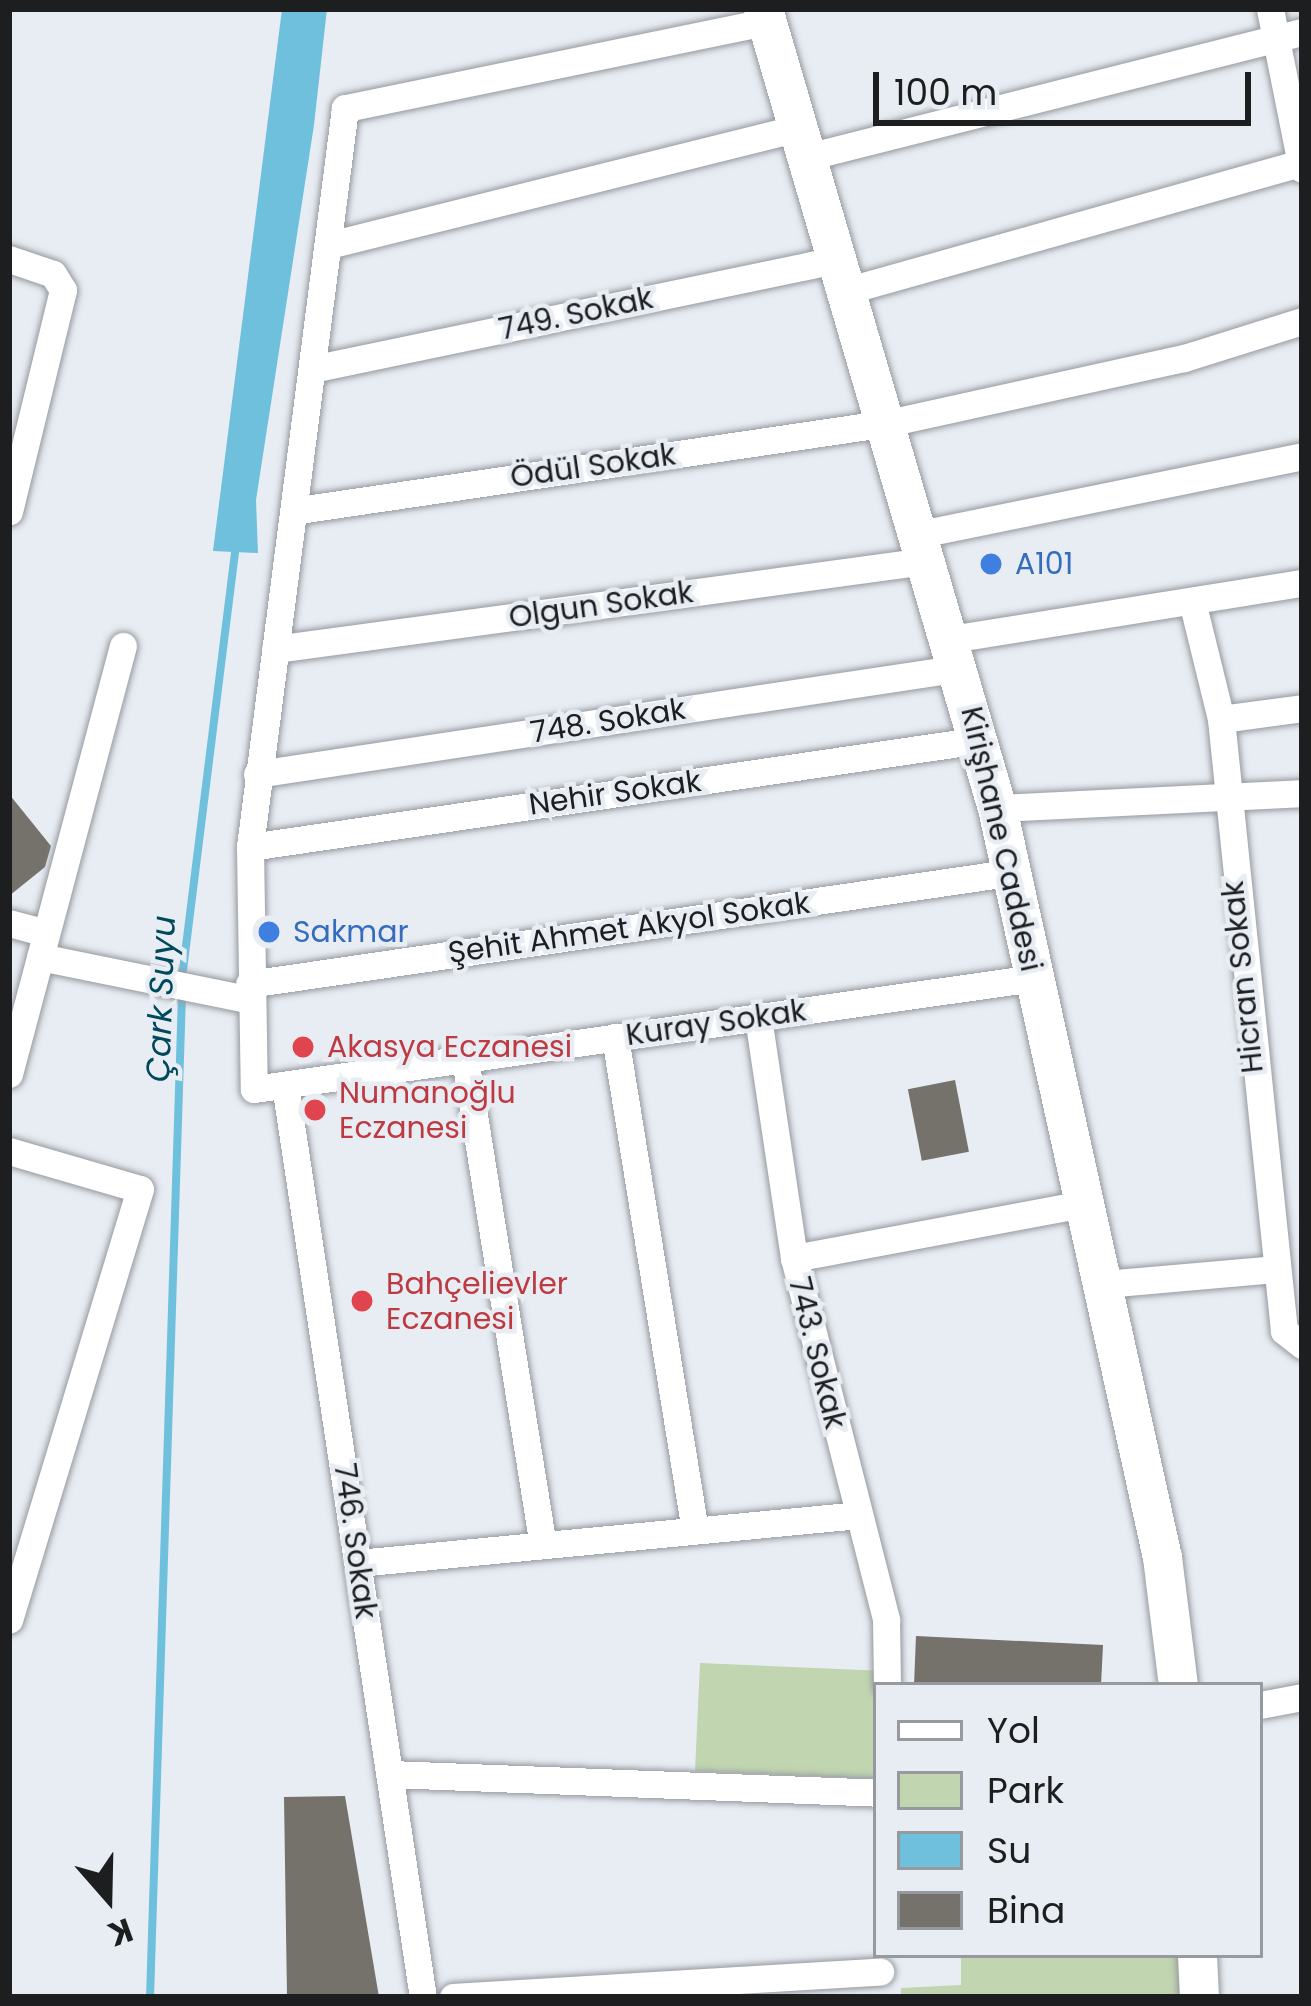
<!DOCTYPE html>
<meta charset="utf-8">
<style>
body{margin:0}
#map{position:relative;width:1311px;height:2006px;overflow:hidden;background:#e8edf3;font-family:Poppins,sans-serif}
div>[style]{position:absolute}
.green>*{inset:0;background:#c1d5b0}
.water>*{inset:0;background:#6fc0dd}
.stream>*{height:8px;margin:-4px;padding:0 4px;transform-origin:4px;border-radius:4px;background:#6fc0dd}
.building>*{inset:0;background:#75716b;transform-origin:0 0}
.roads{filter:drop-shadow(0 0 3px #969aa0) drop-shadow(0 0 3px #969aa0)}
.street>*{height:27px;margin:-13.5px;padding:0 13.5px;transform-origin:13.5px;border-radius:13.5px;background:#fff}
.secondary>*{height:39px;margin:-19.5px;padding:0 19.5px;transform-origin:19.5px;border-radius:19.5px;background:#fff}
.dots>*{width:33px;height:33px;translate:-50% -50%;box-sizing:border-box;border:6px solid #e8edf3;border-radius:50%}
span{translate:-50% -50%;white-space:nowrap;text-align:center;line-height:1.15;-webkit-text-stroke:9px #e8edf3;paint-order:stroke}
.street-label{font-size:30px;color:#1c1e20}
.shop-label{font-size:30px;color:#366cbe}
.left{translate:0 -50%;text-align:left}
.health-label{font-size:30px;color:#be3a42}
.water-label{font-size:33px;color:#00495d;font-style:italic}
.frame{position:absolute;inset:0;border:12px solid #1c1e20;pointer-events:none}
.legend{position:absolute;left:873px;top:1682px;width:390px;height:276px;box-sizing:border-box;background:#e8edf3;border:3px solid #969a9f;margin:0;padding:15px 21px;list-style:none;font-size:36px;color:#1c1e20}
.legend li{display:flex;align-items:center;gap:24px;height:60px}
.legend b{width:60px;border:3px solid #969a9f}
.north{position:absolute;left:48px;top:1838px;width:120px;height:120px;-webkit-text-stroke:9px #e8edf3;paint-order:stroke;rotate:160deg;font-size:33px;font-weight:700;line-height:48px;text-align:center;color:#1c1e20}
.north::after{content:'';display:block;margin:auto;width:42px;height:54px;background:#1c1e20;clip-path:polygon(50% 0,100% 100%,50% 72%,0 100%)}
.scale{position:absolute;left:873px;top:72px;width:378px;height:54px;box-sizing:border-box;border:6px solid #1c1e20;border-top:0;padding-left:15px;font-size:36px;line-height:42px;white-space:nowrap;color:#1c1e20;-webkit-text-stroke:9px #e8edf3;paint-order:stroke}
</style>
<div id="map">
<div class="green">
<i style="clip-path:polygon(700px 1663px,885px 1671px,876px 1685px,876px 1779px,695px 1771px)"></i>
<i style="clip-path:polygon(961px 1955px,1188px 1955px,1190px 1997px,901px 1997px,901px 1988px,961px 1985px)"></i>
</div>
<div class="water">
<i style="clip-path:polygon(282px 9px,327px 9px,314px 125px,256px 500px,258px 553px,213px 551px)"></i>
</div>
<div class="stream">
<i style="left:182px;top:978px;width:434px;rotate:-82.9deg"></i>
<i style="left:150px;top:1997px;width:1005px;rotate:-88.17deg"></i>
</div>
<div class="building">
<i style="clip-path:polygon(9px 794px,51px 846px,45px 867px,9px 896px)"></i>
<i style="left:955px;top:1080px;width:73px;height:48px;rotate:79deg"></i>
<i style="clip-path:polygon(916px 1636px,1103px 1645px,1101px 1685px,914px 1685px)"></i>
<i style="clip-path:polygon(345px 1796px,379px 1997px,287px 1997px,284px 1797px)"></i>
</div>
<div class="roads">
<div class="street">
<i style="left:1270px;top:9px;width:163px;rotate:78.7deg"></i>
<i style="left:765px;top:22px;width:429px;rotate:168.4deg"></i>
<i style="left:345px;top:108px;width:745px;rotate:97.33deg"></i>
<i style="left:250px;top:847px;width:242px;rotate:89.1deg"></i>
<i style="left:254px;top:1089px;width:788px;rotate:-8.1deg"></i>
<i style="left:807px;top:157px;width:511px;rotate:-14.17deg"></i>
<i style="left:329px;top:245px;width:483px;rotate:-14deg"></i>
<i style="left:9px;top:259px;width:46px;rotate:18.8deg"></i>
<i style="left:53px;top:274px;width:19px;rotate:58deg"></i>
<i style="left:63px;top:290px;width:228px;rotate:103.7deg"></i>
<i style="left:849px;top:290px;width:470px;rotate:-15.7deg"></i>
<i style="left:312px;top:369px;width:539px;rotate:-11.77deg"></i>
<i style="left:299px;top:510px;width:595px;rotate:-8.4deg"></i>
<i style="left:888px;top:423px;width:303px;rotate:-12.4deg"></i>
<i style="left:1184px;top:358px;width:124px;rotate:-17.4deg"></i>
<i style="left:920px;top:534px;width:390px;rotate:-11.5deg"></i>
<i style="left:1192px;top:601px;width:122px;rotate:76.2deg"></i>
<i style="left:1221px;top:719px;width:615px;rotate:84.12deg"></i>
<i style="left:1284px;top:1331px;width:23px;rotate:38deg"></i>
<i style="left:951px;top:639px;width:355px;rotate:-9.1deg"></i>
<i style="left:275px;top:649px;width:657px;rotate:-7.7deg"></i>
<i style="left:1221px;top:719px;width:82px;rotate:-7.7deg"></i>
<i style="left:257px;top:774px;width:711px;rotate:-8.57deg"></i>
<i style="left:997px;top:808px;width:305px;rotate:-2.8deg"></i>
<i style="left:250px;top:847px;width:738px;rotate:-8.34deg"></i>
<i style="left:9px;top:923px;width:38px;rotate:15deg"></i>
<i style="left:40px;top:957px;width:211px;rotate:11.5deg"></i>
<i style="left:249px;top:984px;width:767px;rotate:-8.32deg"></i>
<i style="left:758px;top:1017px;width:244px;rotate:81.5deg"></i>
<i style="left:794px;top:1258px;width:374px;rotate:75.7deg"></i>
<i style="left:886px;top:1620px;width:65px;rotate:89.1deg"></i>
<i style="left:615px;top:1037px;width:500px;rotate:80.8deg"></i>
<i style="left:465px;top:1059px;width:492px;rotate:80.9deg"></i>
<i style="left:9px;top:1074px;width:443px;rotate:-75.1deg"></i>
<i style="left:285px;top:1085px;width:922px;rotate:81.4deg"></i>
<i style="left:9px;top:1151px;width:136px;rotate:16.2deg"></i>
<i style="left:140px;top:1189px;width:450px;rotate:106.9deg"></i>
<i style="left:794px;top:1258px;width:298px;rotate:-10.6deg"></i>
<i style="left:1104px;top:1284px;width:172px;rotate:-5deg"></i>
<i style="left:358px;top:1563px;width:503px;rotate:-5.47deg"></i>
<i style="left:1260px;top:1705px;width:43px;rotate:-10.8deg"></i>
<i style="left:390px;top:1774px;width:486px;rotate:2.2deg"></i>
<i style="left:453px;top:1997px;width:428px;rotate:-3.4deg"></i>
</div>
<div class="secondary">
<i style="left:763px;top:9px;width:833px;rotate:73.68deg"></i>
<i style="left:997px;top:808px;width:767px;rotate:77.58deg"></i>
<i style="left:1162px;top:1557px;width:129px;rotate:82.9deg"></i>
<i style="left:1197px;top:1955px;width:42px;rotate:87.3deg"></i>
</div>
</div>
<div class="dots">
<i style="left:991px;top:564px;background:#3f7fe0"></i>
<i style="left:269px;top:932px;background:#3f7fe0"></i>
<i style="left:303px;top:1047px;background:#e0444e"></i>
<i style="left:315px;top:1110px;background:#e0444e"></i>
<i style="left:362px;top:1301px;background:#e0444e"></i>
</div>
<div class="street-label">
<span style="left:576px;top:314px;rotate:-12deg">749. Sokak</span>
<span style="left:593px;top:466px;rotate:-8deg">Ödül Sokak</span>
<span style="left:601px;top:605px;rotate:-8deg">Olgun Sokak</span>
<span style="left:608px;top:721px;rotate:-9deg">748. Sokak</span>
<span style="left:615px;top:793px;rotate:-8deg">Nehir Sokak</span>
<span style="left:1001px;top:839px;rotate:77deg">Kirişhane Caddesi</span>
<span style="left:629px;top:928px;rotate:-8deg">Şehit Ahmet Akyol Sokak</span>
<span style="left:1243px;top:977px;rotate:-96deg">Hicran Sokak</span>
<span style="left:716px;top:1023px;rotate:-8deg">Kuray Sokak</span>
<span style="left:817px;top:1353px;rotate:76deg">743. Sokak</span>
<span style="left:355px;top:1541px;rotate:82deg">746. Sokak</span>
</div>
<div class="shop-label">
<span class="left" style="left:1015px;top:564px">A101</span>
<span class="left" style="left:293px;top:932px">Sakmar</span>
</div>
<div class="health-label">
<span class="left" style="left:327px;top:1047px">Akasya Eczanesi</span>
<span class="left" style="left:339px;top:1110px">Numanoğlu<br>Eczanesi</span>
<span class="left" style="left:386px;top:1301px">Bahçelievler<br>Eczanesi</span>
</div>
<div class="water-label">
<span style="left:161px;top:999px;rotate:-88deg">Çark Suyu</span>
</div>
<div class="frame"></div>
<ul class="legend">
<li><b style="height:15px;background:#fff"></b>Yol</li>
<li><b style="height:33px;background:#c1d5b0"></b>Park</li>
<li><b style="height:33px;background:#6fc0dd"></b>Su</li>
<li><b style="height:33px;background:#75716b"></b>Bina</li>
</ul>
<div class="north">K</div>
<div class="scale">100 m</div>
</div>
